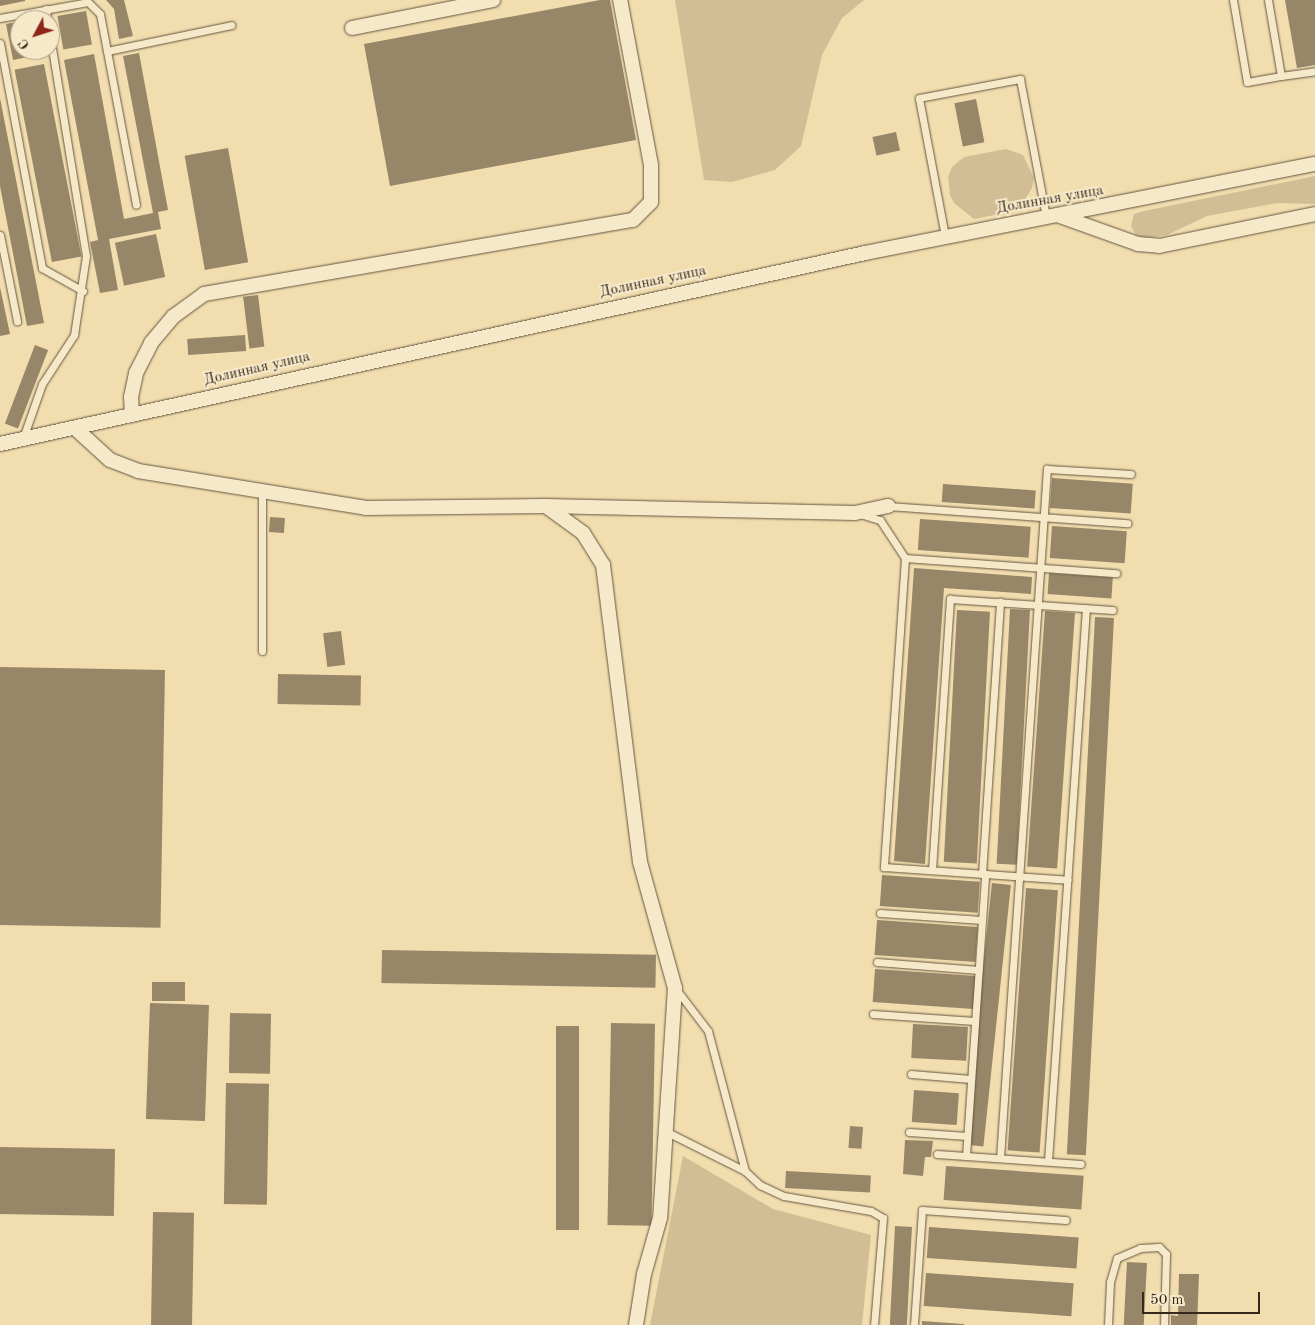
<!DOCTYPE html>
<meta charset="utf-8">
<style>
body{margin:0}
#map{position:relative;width:1315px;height:1325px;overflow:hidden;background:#f1ddae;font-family:"Old Standard TT",serif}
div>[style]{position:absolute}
.green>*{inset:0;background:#d1be95}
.building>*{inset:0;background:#978668;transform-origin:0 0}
.roads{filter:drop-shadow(0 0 1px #645540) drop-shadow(0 0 1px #645540)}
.service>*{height:7px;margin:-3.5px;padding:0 3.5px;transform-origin:3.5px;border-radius:3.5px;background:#f6e9ca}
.minor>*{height:14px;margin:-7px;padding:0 7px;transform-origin:7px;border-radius:7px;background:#f6e9ca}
span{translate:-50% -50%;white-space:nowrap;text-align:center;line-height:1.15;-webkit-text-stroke:4px #f6e9ca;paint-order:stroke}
.street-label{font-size:15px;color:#35281c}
.north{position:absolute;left:10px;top:10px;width:50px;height:50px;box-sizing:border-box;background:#f6e9ca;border:1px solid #a99c84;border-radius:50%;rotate:230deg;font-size:14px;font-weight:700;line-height:20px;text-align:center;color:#35281c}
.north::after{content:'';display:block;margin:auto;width:18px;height:22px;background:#8f2418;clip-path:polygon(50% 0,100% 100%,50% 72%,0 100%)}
.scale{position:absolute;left:1142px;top:1292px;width:118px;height:22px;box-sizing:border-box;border:2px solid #35281c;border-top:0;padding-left:6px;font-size:15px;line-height:18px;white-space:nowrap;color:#35281c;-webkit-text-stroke:4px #f6e9ca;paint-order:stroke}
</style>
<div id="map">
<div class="green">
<i style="clip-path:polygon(675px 0,864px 0,842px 18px,822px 55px,801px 146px,775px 170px,732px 182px,704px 180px)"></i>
<i style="clip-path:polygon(1006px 149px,1023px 155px,1034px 178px,1032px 188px,1019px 210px,974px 219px,954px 203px,950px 195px,948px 177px,952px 167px,964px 157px)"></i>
<i style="clip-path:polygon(1315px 176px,1315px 204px,1277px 203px,1207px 216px,1167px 235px,1146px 238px,1136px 235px,1131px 226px,1134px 214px,1144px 211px)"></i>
<i style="clip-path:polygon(683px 1156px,773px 1209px,871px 1235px,862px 1325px,650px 1325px)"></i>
</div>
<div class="building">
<i style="clip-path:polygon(0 0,25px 0,25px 1px,0 6px)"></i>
<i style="clip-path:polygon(106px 0,124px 0,133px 36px,119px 39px,114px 9px)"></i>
<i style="clip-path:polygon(600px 0,610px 0,636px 140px,390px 186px,364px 44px)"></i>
<i style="clip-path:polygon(1285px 0,1315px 0,1315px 65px,1297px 68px)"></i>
<i style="left:86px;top:11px;width:34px;height:29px;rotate:80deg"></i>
<i style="clip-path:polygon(20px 21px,20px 50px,42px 50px,43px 54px,13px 60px,6px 24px)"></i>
<i style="clip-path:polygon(139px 53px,168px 210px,158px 212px,161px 229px,109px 239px,118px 290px,100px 293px,90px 242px,98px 240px,64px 60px,94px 54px,124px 219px,153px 213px,123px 56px)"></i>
<i style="left:44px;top:64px;width:196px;height:30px;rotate:79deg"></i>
<i style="clip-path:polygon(0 98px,44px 323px,27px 326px,0 186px)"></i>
<i style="left:976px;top:99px;width:44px;height:22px;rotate:79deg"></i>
<i style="left:896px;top:132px;width:19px;height:24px;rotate:78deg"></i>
<i style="left:228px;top:148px;width:116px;height:44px;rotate:80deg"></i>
<i style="left:156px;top:234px;width:44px;height:42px;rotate:78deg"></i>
<i style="clip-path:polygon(0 287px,10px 334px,0 336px)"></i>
<i style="left:258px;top:295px;width:52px;height:15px;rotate:83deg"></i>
<i style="left:245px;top:335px;width:16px;height:58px;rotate:86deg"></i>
<i style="left:35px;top:345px;width:14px;height:84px;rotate:21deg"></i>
<i style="left:1052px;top:478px;width:81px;height:30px;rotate:4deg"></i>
<i style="left:943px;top:484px;width:93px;height:18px;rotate:4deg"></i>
<i style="left:270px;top:517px;width:15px;height:15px;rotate:4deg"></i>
<i style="left:920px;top:519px;width:111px;height:31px;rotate:4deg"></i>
<i style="left:1052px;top:526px;width:75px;height:32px;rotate:4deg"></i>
<i style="clip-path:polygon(914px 568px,1032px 577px,1031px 594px,944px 588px,925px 864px,894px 861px)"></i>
<i style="left:1049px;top:573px;width:64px;height:21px;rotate:4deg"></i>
<i style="left:1010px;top:609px;width:20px;height:255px;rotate:3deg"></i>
<i style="left:957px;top:610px;width:33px;height:252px;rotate:3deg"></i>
<i style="left:1045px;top:611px;width:30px;height:256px;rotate:4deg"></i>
<i style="left:1095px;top:617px;width:19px;height:538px;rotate:3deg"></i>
<i style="left:341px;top:631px;width:34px;height:18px;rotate:83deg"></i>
<i style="left:0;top:667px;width:165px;height:258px;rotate:1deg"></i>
<i style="left:278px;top:674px;width:83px;height:30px;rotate:1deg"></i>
<i style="left:882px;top:875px;width:98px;height:31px;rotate:4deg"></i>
<i style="left:992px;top:883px;width:19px;height:263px;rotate:6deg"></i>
<i style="left:1026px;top:888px;width:32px;height:263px;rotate:4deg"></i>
<i style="left:877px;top:920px;width:101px;height:35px;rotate:4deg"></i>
<i style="left:382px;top:950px;width:274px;height:33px;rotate:1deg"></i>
<i style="left:875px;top:969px;width:101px;height:33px;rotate:4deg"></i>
<i style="left:152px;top:982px;width:33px;height:19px"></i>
<i style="left:150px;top:1003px;width:59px;height:116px;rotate:2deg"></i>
<i style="left:230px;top:1013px;width:41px;height:60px;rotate:1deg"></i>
<i style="left:611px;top:1023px;width:44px;height:202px;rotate:1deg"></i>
<i style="left:913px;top:1024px;width:55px;height:34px;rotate:3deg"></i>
<i style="left:556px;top:1026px;width:23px;height:204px"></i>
<i style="left:226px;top:1083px;width:43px;height:121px;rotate:1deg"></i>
<i style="left:914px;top:1090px;width:45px;height:32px;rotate:4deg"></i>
<i style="left:850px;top:1126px;width:13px;height:22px;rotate:4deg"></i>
<i style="clip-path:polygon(905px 1140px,933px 1141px,931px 1157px,925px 1157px,923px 1176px,903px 1174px)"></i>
<i style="left:0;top:1147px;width:115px;height:67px;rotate:1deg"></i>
<i style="left:946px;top:1166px;width:138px;height:34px;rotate:4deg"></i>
<i style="left:786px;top:1171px;width:85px;height:17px;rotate:3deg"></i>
<i style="left:153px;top:1212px;width:41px;height:113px;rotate:1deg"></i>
<i style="left:895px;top:1226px;width:17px;height:99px;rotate:3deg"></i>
<i style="left:929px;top:1227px;width:150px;height:31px;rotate:4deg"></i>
<i style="left:1127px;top:1262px;width:20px;height:63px;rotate:3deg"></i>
<i style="left:926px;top:1273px;width:148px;height:33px;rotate:4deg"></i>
<i style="clip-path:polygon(1179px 1274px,1199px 1274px,1197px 1325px,1171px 1325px,1171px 1315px,1178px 1316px)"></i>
<i style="clip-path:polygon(922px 1321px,964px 1324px,964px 1325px,922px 1325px)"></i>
</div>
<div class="roads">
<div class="service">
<i style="left:1233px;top:0;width:83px;rotate:80.3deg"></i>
<i style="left:1247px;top:82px;width:35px;rotate:-10deg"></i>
<i style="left:1268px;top:0;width:77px;rotate:80.3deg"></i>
<i style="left:1281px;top:76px;width:34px;rotate:-8deg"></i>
<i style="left:46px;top:9px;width:11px;rotate:85deg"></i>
<i style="left:0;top:18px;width:89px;rotate:-10.3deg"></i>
<i style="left:88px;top:2px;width:17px;rotate:45deg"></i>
<i style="left:100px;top:14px;width:194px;rotate:79.3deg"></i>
<i style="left:0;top:43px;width:229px;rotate:79.4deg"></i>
<i style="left:42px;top:268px;width:47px;rotate:29.3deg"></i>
<i style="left:107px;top:51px;width:127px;rotate:-11.8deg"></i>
<i style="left:0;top:235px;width:88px;rotate:78.8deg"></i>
<i style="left:945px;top:236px;width:140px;rotate:-100.7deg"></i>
<i style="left:919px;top:98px;width:103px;rotate:-10.7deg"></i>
<i style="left:1020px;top:79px;width:140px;rotate:79.3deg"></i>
<i style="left:23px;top:438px;width:57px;rotate:-70.6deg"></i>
<i style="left:42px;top:384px;width:59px;rotate:-56.9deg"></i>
<i style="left:74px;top:335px;width:80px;rotate:-81.4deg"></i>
<i style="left:86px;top:256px;width:223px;rotate:-99.3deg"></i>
<i style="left:888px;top:506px;width:240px;rotate:4.1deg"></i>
<i style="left:860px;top:514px;width:21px;rotate:17deg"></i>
<i style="left:880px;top:520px;width:45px;rotate:56.7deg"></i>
<i style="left:905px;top:558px;width:310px;rotate:93.9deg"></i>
<i style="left:884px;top:867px;width:184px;rotate:4deg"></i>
<i style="left:905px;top:558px;width:212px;rotate:4.1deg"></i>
<i style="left:262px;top:651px;width:160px;rotate:-90deg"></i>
<i style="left:932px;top:870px;width:272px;rotate:-86.2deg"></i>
<i style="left:950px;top:599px;width:163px;rotate:3.9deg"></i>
<i style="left:982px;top:874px;width:273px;rotate:-86.2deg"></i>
<i style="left:880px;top:913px;width:102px;rotate:3.9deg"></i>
<i style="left:877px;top:962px;width:102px;rotate:4.5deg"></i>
<i style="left:676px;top:989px;width:53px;rotate:52.7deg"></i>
<i style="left:708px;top:1031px;width:145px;rotate:75.2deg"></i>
<i style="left:745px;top:1171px;width:21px;rotate:43deg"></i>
<i style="left:760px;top:1185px;width:26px;rotate:25deg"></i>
<i style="left:784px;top:1196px;width:88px;rotate:9.8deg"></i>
<i style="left:871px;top:1211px;width:14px;rotate:30deg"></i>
<i style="left:883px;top:1218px;width:107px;rotate:94.8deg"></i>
<i style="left:873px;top:1014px;width:102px;rotate:3.9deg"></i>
<i style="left:911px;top:1074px;width:60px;rotate:4.8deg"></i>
<i style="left:667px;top:1132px;width:87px;rotate:26.6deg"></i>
<i style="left:909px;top:1132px;width:58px;rotate:3.9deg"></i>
<i style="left:937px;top:1154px;width:144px;rotate:4deg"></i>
<i style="left:966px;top:1156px;width:283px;rotate:-86.1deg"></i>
<i style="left:1000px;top:1158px;width:691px;rotate:-86.1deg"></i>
<i style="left:1047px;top:469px;width:84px;rotate:3.4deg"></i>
<i style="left:1048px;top:1161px;width:554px;rotate:-86.07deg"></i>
<i style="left:914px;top:1325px;width:115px;rotate:-86deg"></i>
<i style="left:922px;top:1210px;width:144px;rotate:4deg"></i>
<i style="left:1108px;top:1325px;width:43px;rotate:-87.3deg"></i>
<i style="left:1110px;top:1282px;width:25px;rotate:-74deg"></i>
<i style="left:1117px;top:1258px;width:25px;rotate:-23deg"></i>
<i style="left:1140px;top:1248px;width:19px;rotate:-3deg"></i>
<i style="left:1159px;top:1247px;width:10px;rotate:45deg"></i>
<i style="left:1166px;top:1254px;width:71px;rotate:91.6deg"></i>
</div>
<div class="minor">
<i style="left:352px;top:28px;width:144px;rotate:-11.2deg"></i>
<i style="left:1057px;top:215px;width:86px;rotate:19.7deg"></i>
<i style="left:1138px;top:244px;width:21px;rotate:5deg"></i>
<i style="left:1159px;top:246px;width:159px;rotate:-11.6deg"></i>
<i style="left:132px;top:415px;width:18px;rotate:-93deg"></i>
<i style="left:131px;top:397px;width:25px;rotate:-78deg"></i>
<i style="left:136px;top:373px;width:34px;rotate:-63deg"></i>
<i style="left:151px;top:343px;width:35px;rotate:-50deg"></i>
<i style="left:174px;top:316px;width:37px;rotate:-36deg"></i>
<i style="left:204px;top:294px;width:435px;rotate:-9.8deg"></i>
<i style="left:633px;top:220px;width:25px;rotate:-45deg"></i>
<i style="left:651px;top:202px;width:37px;rotate:-90deg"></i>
<i style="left:651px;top:165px;width:168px;rotate:-100.6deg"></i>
<i style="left:76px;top:429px;width:46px;rotate:42.4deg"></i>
<i style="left:110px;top:460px;width:30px;rotate:21deg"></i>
<i style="left:138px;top:471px;width:231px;rotate:9.2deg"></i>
<i style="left:366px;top:508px;width:180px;rotate:-0.6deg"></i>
<i style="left:546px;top:506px;width:309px;rotate:1.3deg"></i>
<i style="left:855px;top:513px;width:34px;rotate:-12deg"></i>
<i style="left:0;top:444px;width:886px;rotate:-12.45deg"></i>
<i style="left:865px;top:253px;width:459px;rotate:-11.2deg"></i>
<i style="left:546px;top:506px;width:46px;rotate:36.1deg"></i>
<i style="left:583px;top:533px;width:38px;rotate:58deg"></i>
<i style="left:603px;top:565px;width:299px;rotate:82.9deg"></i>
<i style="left:640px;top:862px;width:131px;rotate:74.5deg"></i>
<i style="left:675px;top:988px;width:230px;rotate:93.7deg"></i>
<i style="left:660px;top:1218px;width:58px;rotate:105.9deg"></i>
<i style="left:644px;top:1274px;width:52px;rotate:98.9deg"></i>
</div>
</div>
<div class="street-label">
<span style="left:1050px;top:200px;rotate:-10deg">Долинная улица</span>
<span style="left:653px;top:282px;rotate:-12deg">Долинная улица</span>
<span style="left:257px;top:369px;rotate:-13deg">Долинная улица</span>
</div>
<div class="north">С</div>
<div class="scale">50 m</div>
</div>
